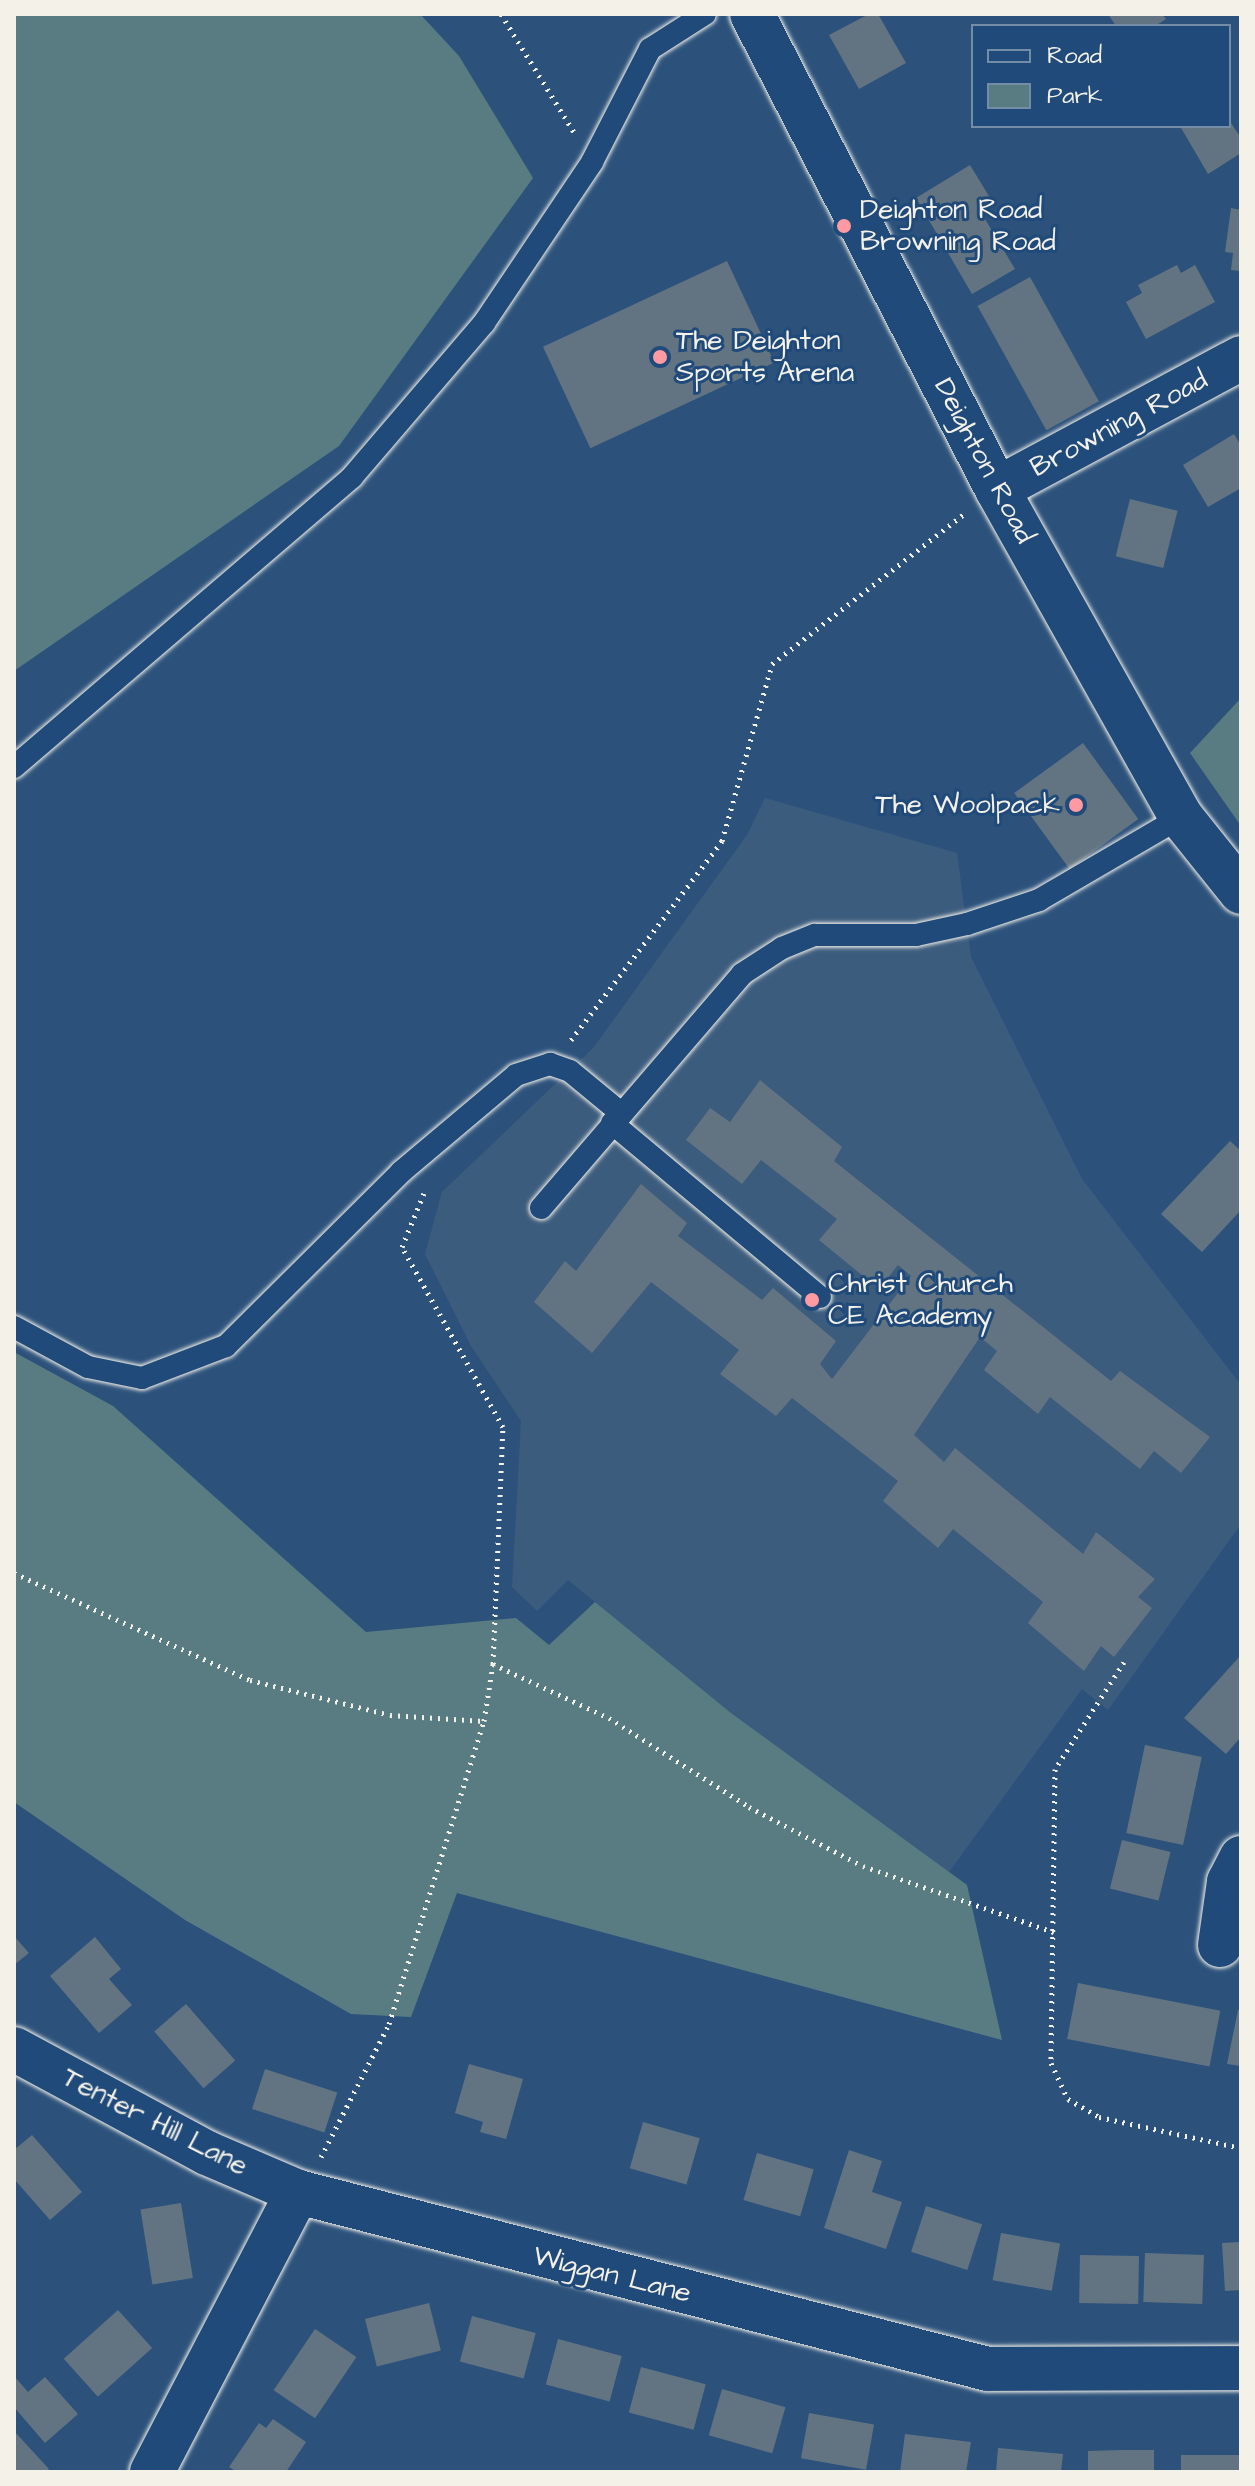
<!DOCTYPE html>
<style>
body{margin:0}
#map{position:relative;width:1255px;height:2486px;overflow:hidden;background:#2c527c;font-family:"Architects Daughter",sans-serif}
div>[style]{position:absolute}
.built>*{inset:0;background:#3c5c7e}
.green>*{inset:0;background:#597c82}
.building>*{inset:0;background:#627482;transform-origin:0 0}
.path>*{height:5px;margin-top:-2.5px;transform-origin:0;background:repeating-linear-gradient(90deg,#f4f1e8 0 2px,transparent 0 8px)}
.roads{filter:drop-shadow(0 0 2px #f4f1e8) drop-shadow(0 0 2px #f4f1e8)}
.lane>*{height:22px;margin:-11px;padding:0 11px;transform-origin:11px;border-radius:11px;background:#1f4a7a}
.street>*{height:44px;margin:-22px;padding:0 22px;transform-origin:22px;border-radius:22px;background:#1f4a7a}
.dots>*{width:22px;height:22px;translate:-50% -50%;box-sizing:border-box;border:4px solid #1f4a7a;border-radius:50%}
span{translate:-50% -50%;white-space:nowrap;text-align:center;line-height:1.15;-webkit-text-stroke:6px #1f4a7a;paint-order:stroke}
.poi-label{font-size:28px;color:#f4f1e8}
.left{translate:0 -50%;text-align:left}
.right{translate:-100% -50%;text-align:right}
.street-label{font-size:28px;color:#f4f1e8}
.frame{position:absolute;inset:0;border:16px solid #f4f1e8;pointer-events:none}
.legend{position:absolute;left:971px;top:24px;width:260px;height:104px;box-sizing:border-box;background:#1f4a7a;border:2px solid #748da6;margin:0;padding:10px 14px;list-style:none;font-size:24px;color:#f4f1e8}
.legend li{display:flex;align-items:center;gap:16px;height:40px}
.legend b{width:40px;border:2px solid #748da6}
</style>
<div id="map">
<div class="built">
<i style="clip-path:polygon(765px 798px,957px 853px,971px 957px,1082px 1179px,1241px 1385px,1241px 1524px,1108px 1710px,1082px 1689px,949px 1872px,731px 1713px,568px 1580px,537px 1611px,512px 1587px,521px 1421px,471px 1346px,425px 1254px,442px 1192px,594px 1047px,747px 835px)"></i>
</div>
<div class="green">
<i style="clip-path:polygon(14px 14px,420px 14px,459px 56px,533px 178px,339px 446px,14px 671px)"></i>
<i style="clip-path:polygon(1241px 698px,1241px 826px,1190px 753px)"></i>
<i style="clip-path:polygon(14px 1352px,113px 1406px,366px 1632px,516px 1618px,549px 1645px,595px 1602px,731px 1713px,967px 1885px,1002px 2040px,457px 1893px,411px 2017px,351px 2014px,185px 1920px,14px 1802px)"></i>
</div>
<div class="building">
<i style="clip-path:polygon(869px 14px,878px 14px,906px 63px,859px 89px,829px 35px)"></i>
<i style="clip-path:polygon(1108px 14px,1162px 14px,1166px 19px,1155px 26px,1116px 26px)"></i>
<i style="clip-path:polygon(1229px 120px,1241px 138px,1241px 153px,1208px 174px,1180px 126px,1229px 126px)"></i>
<i style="clip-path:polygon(970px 165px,995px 206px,982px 214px,1015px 269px,972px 294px,916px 198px)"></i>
<i style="clip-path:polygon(1231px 208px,1241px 210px,1241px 271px,1231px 270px,1233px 253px,1225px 252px)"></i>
<i style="left:727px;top:261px;width:112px;height:203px;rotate:65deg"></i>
<i style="clip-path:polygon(1177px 265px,1181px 273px,1195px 265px,1215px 302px,1146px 339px,1126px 302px,1142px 293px,1138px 285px)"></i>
<i style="left:1030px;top:277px;width:142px;height:60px;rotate:61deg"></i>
<i style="clip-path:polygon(1234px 434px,1241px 446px,1241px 488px,1208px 507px,1183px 465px)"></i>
<i style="left:1130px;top:499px;width:49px;height:59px;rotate:14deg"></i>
<i style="left:1083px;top:743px;width:94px;height:85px;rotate:54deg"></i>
<i style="clip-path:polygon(760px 1080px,842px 1147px,834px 1161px,1111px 1381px,1120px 1371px,1210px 1437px,1181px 1473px,1154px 1451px,1140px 1469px,1050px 1397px,1038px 1414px,984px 1370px,997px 1351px,980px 1337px,914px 1435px,944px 1462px,955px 1448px,1083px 1554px,1096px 1532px,1155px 1579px,1138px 1597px,1152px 1608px,1114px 1657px,1101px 1646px,1084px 1671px,1028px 1623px,1043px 1602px,953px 1529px,938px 1548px,883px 1501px,898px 1481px,792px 1398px,776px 1416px,720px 1374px,739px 1350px,651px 1282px,592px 1353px,534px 1302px,565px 1261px,576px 1271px,641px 1184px,687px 1223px,678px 1236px,762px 1300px,773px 1288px,836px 1341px,820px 1364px,832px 1379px,911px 1276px,898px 1265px,879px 1289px,819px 1240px,837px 1219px,761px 1160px,742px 1184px,686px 1140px,710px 1108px,730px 1122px)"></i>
<i style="clip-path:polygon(1230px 1141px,1241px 1151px,1241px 1210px,1202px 1252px,1161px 1214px)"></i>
<i style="clip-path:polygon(1241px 1655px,1241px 1737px,1226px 1754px,1184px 1718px)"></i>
<i style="left:1145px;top:1745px;width:58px;height:90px;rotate:12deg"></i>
<i style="left:1122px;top:1840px;width:50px;height:50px;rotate:14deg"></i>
<i style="clip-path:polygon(14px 1936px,29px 1953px,14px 1965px)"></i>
<i style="clip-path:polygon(95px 1937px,121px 1969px,109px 1979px,132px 2005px,99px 2033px,50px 1976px)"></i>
<i style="left:1078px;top:1983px;width:145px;height:57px;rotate:11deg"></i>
<i style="left:186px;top:2004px;width:75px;height:42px;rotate:49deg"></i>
<i style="clip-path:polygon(1238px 2010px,1241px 2010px,1241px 2066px,1227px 2064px)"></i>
<i style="clip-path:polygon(469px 2064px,523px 2079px,506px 2139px,480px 2132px,483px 2122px,455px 2113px)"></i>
<i style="left:265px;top:2069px;width:76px;height:42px;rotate:18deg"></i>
<i style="left:643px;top:2122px;width:59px;height:48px;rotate:16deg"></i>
<i style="clip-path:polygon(32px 2135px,82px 2192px,50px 2220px,14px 2179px,14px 2150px)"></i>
<i style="clip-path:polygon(849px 2150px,882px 2161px,872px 2192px,902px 2202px,886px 2249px,824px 2228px)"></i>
<i style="left:757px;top:2153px;width:59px;height:49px;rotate:16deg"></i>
<i style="left:181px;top:2203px;width:76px;height:41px;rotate:81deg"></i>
<i style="left:926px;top:2206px;width:59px;height:48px;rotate:18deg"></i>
<i style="left:1001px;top:2233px;width:60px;height:48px;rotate:10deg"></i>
<i style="clip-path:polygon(1241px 2242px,1241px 2290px,1225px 2291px,1222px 2243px)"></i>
<i style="left:1145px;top:2253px;width:59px;height:49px;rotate:2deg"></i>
<i style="left:1080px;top:2255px;width:59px;height:48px;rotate:1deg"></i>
<i style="left:429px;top:2303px;width:49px;height:66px;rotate:76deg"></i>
<i style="left:118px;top:2310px;width:51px;height:73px;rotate:48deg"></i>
<i style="left:472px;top:2316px;width:66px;height:47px;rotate:15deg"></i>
<i style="left:315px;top:2329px;width:50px;height:74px;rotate:34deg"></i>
<i style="left:558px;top:2339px;width:66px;height:47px;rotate:15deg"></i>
<i style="left:641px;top:2367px;width:67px;height:47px;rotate:15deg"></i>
<i style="clip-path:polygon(14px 2376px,28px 2392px,45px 2377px,78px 2414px,45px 2443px,14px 2407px)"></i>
<i style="left:722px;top:2389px;width:66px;height:48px;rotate:16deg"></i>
<i style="left:809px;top:2413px;width:66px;height:46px;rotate:10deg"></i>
<i style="clip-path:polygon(273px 2419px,306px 2442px,286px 2472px,237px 2472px,229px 2467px,259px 2423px,266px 2428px)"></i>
<i style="clip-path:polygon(14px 2431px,49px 2469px,45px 2472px,14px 2472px)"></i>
<i style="clip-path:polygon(905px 2434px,971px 2442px,966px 2472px,900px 2472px)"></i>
<i style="clip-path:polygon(998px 2448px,1063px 2454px,1061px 2472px,996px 2472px)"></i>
<i style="clip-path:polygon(1121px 2450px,1154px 2450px,1154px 2472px,1088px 2472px,1088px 2451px)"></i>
<i style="left:1241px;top:2455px;width:17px;height:60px;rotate:90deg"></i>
</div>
<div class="path">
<i style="left:501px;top:14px;width:139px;rotate:58.3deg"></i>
<i style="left:571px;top:1040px;width:250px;rotate:-52.8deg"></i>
<i style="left:722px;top:841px;width:184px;rotate:-74.2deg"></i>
<i style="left:772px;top:664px;width:244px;rotate:-38deg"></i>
<i style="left:14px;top:1573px;width:259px;rotate:24.4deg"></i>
<i style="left:250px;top:1680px;width:144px;rotate:14deg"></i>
<i style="left:390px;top:1715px;width:94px;rotate:3.7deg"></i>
<i style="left:1124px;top:1662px;width:127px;rotate:122.8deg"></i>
<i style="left:1055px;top:1769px;width:294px;rotate:90.8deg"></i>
<i style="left:1051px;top:2063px;width:40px;rotate:65deg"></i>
<i style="left:1068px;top:2099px;width:36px;rotate:30deg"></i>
<i style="left:1099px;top:2117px;width:145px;rotate:12.3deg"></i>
<i style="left:493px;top:1664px;width:128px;rotate:25deg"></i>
<i style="left:609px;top:1718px;width:166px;rotate:32.4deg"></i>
<i style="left:749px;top:1807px;width:128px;rotate:27.4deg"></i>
<i style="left:863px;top:1866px;width:202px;rotate:19.1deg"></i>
<i style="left:321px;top:2157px;width:149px;rotate:-62.9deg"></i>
<i style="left:389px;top:2024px;width:318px;rotate:-72.6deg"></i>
<i style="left:484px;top:1721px;width:58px;rotate:-81deg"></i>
<i style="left:493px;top:1664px;width:237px;rotate:-87.6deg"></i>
<i style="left:503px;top:1427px;width:206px;rotate:-119.3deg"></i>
<i style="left:402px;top:1247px;width:58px;rotate:-67.8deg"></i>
</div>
<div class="roads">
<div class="lane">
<i style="left:14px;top:767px;width:445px;rotate:-40.6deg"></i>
<i style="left:352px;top:477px;width:203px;rotate:-49.4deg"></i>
<i style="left:484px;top:323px;width:194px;rotate:-56.1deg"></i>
<i style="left:592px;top:162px;width:127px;rotate:-62.8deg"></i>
<i style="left:650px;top:49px;width:65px;rotate:-32.5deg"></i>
<i style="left:612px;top:1123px;width:271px;rotate:39.9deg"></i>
<i style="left:541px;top:1208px;width:308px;rotate:-49.3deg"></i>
<i style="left:742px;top:974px;width:48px;rotate:-33deg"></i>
<i style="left:782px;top:948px;width:35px;rotate:-22deg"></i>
<i style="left:815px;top:935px;width:101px"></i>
<i style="left:916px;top:935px;width:52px;rotate:-12.2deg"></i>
<i style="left:967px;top:924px;width:76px;rotate:-18.4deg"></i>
<i style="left:1039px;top:900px;width:164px;rotate:-30.3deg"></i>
<i style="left:14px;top:1327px;width:84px;rotate:28.4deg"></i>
<i style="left:88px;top:1367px;width:55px;rotate:11.5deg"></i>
<i style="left:142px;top:1378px;width:90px;rotate:-20.9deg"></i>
<i style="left:226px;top:1346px;width:247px;rotate:-44.8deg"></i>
<i style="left:401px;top:1172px;width:150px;rotate:-40.1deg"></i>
<i style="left:516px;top:1075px;width:36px;rotate:-18deg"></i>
<i style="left:550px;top:1064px;width:21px;rotate:19deg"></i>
<i style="left:570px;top:1071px;width:66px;rotate:39.5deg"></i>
</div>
<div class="street">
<i style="left:752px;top:14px;width:534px;rotate:62.72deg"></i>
<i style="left:997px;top:489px;width:376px;rotate:60.7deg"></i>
<i style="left:1181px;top:817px;width:96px;rotate:51.3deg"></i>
<i style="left:997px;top:489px;width:277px;rotate:-28.2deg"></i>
<i style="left:1220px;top:1945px;width:64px;rotate:-81.9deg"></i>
<i style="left:1229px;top:1882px;width:27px;rotate:-63deg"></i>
<i style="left:14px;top:2049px;width:219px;rotate:28.3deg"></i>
<i style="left:207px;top:2153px;width:99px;rotate:23.2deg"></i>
<i style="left:152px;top:2472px;width:316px;rotate:-62.5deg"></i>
<i style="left:298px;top:2192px;width:712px;rotate:14.39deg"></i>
<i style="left:988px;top:2369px;width:253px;rotate:-0.2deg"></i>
</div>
</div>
<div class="dots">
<i style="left:844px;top:226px;background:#ff9aa2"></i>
<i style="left:660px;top:357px;background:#ff9aa2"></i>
<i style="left:1076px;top:805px;background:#ff9aa2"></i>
<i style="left:812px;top:1300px;background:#ff9aa2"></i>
</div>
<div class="poi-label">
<span class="left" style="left:860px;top:226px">Deighton Road<br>Browning Road</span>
<span class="left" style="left:676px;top:357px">The Deighton<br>Sports Arena</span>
<span class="right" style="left:1060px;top:805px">The Woolpack</span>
<span class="left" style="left:828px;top:1300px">Christ Church<br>CE Academy</span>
</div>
<div class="street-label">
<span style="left:1119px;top:424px;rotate:-28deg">Browning Road</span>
<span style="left:984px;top:461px;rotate:62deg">Deighton Road</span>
<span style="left:155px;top:2122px;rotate:27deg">Tenter Hill Lane</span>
<span style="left:612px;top:2275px;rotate:14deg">Wiggan Lane</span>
</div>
<div class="frame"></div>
<ul class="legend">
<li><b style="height:10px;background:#1f4a7a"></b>Road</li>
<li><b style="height:22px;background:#597c82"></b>Park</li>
</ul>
</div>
